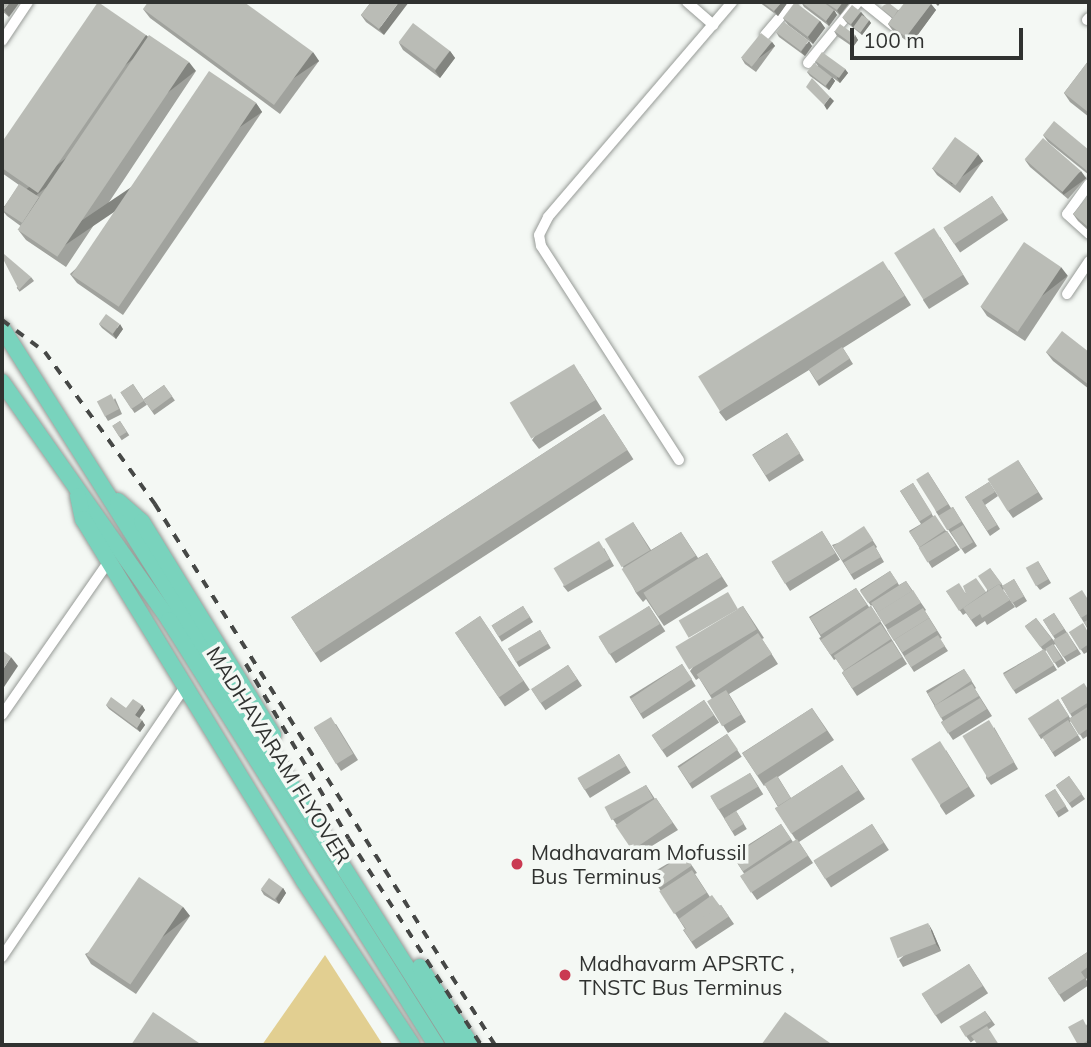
<!DOCTYPE html>
<style>
body{margin:0}
#map{position:relative;width:1091px;height:1047px;overflow:hidden;background:#f4f8f4;font-family:Mulish,sans-serif}
div>[style]{position:absolute}
.green>*{inset:0;background:#e2cf91}
.roads{filter:drop-shadow(0 0 2px #979b97) drop-shadow(0 0 2px #979b97)}
.street>*{height:10px;margin:-5px;padding:0 5px;transform-origin:5px;border-radius:5px;background:#fff}
.primary>*{height:16px;margin:-8px;padding:0 8px;transform-origin:8px;border-radius:8px;background:#79d3bd}
.rail>*{height:3.5px;margin-top:-1.75px;transform-origin:0;background:repeating-linear-gradient(90deg,#464846 0 9px,transparent 0 18px)}
.wall>*{inset:0;background:#a0a29d;transform-origin:0 0}
.shaded-wall>*{inset:0;background:#82847f;transform-origin:0 0}
.building>*{inset:0;background:#babcb6;transform-origin:0 0}
.dots>*{width:19px;height:19px;translate:-50% -50%;box-sizing:border-box;border:4px solid #f4f8f4;border-radius:50%}
span{translate:-50% -50%;white-space:nowrap;text-align:center;line-height:1.15;-webkit-text-stroke:7px #f4f8f4;paint-order:stroke}
.street-label{font-size:21px;color:#303230}
.poi-label{font-size:21px;color:#303230}
.left{translate:0 -50%;text-align:left}
.frame{position:absolute;inset:0;border:4px solid #303230;pointer-events:none}
.scale{position:absolute;left:850px;top:28px;width:173px;height:32px;box-sizing:border-box;border:4px solid #303230;border-top:0;padding-left:9px;font-size:21px;line-height:24px;white-space:nowrap;color:#303230;-webkit-text-stroke:5px #f4f8f4;paint-order:stroke}
</style>
<div id="map">
<div class="green">
<i style="clip-path:polygon(325px 955px,383px 1045px,262px 1045px)"></i>
</div>
<div class="roads">
<div class="street">
<i style="left:687px;top:2px;width:35px;rotate:41deg"></i>
<i style="left:864px;top:2px;width:38px;rotate:39deg"></i>
<i style="left:1087px;top:20px;width:3px;rotate:-45deg"></i>
<i style="left:765px;top:35px;width:43px;rotate:-49.7deg"></i>
<i style="left:2px;top:41px;width:47px;rotate:-56.3deg"></i>
<i style="left:808px;top:63px;width:79px;rotate:-50.7deg"></i>
<i style="left:1089px;top:184px;width:37px;rotate:126deg"></i>
<i style="left:1067px;top:214px;width:30px;rotate:42deg"></i>
<i style="left:1067px;top:294px;width:40px;rotate:-56deg"></i>
<i style="left:679px;top:460px;width:255px;rotate:-122.8deg"></i>
<i style="left:541px;top:246px;width:11px;rotate:-100deg"></i>
<i style="left:539px;top:235px;width:20px;rotate:-63deg"></i>
<i style="left:548px;top:217px;width:283px;rotate:-49.4deg"></i>
<i style="left:2px;top:715px;width:188px;rotate:-55.2deg"></i>
<i style="left:2px;top:957px;width:326px;rotate:-55.9deg"></i>
</div>
<div class="primary">
<i style="left:2px;top:328px;width:849px;rotate:57.66deg"></i>
<i style="left:2px;top:382px;width:291px;rotate:54.9deg"></i>
<i style="left:169px;top:620px;width:502px;rotate:57.86deg"></i>
<i style="left:78px;top:496px;width:24px;rotate:78deg"></i>
<i style="left:83px;top:519px;width:424px;rotate:58.6deg"></i>
<i style="left:304px;top:881px;width:196px;rotate:56.6deg"></i>
<i style="left:118px;top:501px;width:32px;rotate:41deg"></i>
<i style="left:142px;top:522px;width:250px;rotate:58.4deg"></i>
<i style="left:420px;top:967px;width:93px;rotate:56.8deg"></i>
</div>
</div>
<div class="rail">
<i style="left:2px;top:320px;width:54px;rotate:36.7deg"></i>
<i style="left:45px;top:352px;width:188px;rotate:54.1deg"></i>
<i style="left:155px;top:504px;width:639px;rotate:57.85deg"></i>
<i style="left:246px;top:664px;width:203px;rotate:59.5deg"></i>
<i style="left:349px;top:839px;width:245px;rotate:57.3deg"></i>
</div>
<div class="wall">
<i style="clip-path:polygon(2px 2px,9px 17px,2px 11px)"></i>
<i style="clip-path:polygon(371px 2px,384px 35px,366px 22px,361px 15px)"></i>
<i style="clip-path:polygon(759px 2px,788px 2px,778px 16px)"></i>
<i style="clip-path:polygon(801px 2px,850px 2px,840px 15px,834px 10px,837px 15px,829px 26px,804px 7px)"></i>
<i style="clip-path:polygon(931px 4px,936px 10px,911px 44px,893px 31px,888px 24px,892px 18px,881px 8px,898px 10px)"></i>
<i style="clip-path:polygon(143px 9px,319px 61px,280px 114px,150px 18px)"></i>
<i style="clip-path:polygon(861px 12px,871px 23px,862px 35px,846px 22px,843px 18px)"></i>
<i style="clip-path:polygon(783px 18px,820px 21px,825px 28px,813px 44px,788px 25px)"></i>
<i style="clip-path:polygon(834px 31px,855px 35px,858px 40px,853px 47px,837px 36px)"></i>
<i style="clip-path:polygon(776px 32px,812px 46px,805px 56px,779px 37px)"></i>
<i style="clip-path:polygon(146px 35px,196px 71px,66px 267px,26px 240px,19px 231px,22px 227px,7px 216px,2px 210px,19px 185px,2px 173px,2px 142px)"></i>
<i style="clip-path:polygon(772px 42px,775px 46px,756px 72px,745px 64px,742px 59px)"></i>
<i style="clip-path:polygon(399px 43px,450px 51px,455px 58px,440px 78px,403px 50px)"></i>
<i style="clip-path:polygon(1089px 60px,1089px 117px,1070px 102px,1064px 93px)"></i>
<i style="clip-path:polygon(815px 61px,845px 69px,848px 73px,840px 83px,832px 77px,835px 81px,829px 90px,810px 76px,807px 72px,818px 66px)"></i>
<i style="clip-path:polygon(256px 103px,262px 112px,123px 315px,77px 283px,70px 274px)"></i>
<i style="clip-path:polygon(1043px 135px,1089px 150px,1089px 175px,1048px 142px)"></i>
<i style="clip-path:polygon(1025px 160px,1086px 178px,1068px 199px,1030px 167px)"></i>
<i style="clip-path:polygon(983px 161px,960px 193px,937px 175px,932px 168px)"></i>
<i style="left:992px;top:196px;width:29px;height:58px;rotate:56deg"></i>
<i style="clip-path:polygon(1089px 196px,1089px 231px,1078px 221px,1073px 214px)"></i>
<i style="clip-path:polygon(940px 237px,969px 284px,929px 309px,923px 300px)"></i>
<i style="clip-path:polygon(889px 270px,911px 305px,843px 348px,853px 364px,819px 386px,809px 370px,726px 421px,719px 412px)"></i>
<i style="clip-path:polygon(1068px 276px,1025px 341px,987px 316px,981px 307px)"></i>
<i style="left:31px;top:277px;width:5px;height:18px;rotate:53deg"></i>
<i style="clip-path:polygon(99px 324px,123px 329px,116px 339px,102px 328px)"></i>
<i style="clip-path:polygon(1046px 352px,1089px 352px,1089px 389px,1053px 361px)"></i>
<i style="clip-path:polygon(580px 374px,602px 409px,539px 449px,532px 440px)"></i>
<i style="left:133px;top:384px;width:25px;height:15px;rotate:56deg"></i>
<i style="left:164px;top:385px;width:19px;height:25px;rotate:55deg"></i>
<i style="clip-path:polygon(115px 398px,122px 414px,108px 421px,105px 416px)"></i>
<i style="left:604px;top:414px;width:54px;height:373px;rotate:57deg"></i>
<i style="left:120px;top:421px;width:17px;height:9px;rotate:57deg"></i>
<i style="left:787px;top:433px;width:32px;height:41px;rotate:58deg"></i>
<i style="clip-path:polygon(1018px 460px,1043px 499px,1013px 518px,1008px 511px)"></i>
<i style="clip-path:polygon(928px 472px,951px 508px,953px 507px,977px 546px,965px 554px,936px 512px)"></i>
<i style="clip-path:polygon(989px 482px,998px 496px,985px 505px,1000px 529px,990px 536px,965px 497px)"></i>
<i style="clip-path:polygon(913px 483px,933px 516px,946px 531px,947px 531px,960px 550px,932px 568px,909px 531px,921px 524px,900px 491px)"></i>
<i style="clip-path:polygon(633px 522px,651px 550px,681px 532px,698px 558px,707px 553px,728px 586px,664px 626px,646px 599px,643px 602px,636px 593px,623px 567px)"></i>
<i style="left:822px;top:531px;width:34px;height:59px;rotate:58deg"></i>
<i style="clip-path:polygon(868px 533px,877px 547px,876px 548px,884px 562px,854px 580px,832px 545px)"></i>
<i style="clip-path:polygon(604px 548px,614px 566px,568px 592px,563px 586px)"></i>
<i style="clip-path:polygon(1038px 561px,1051px 583px,1040px 590px,1036px 585px)"></i>
<i style="clip-path:polygon(990px 568px,1003px 586px,1014px 579px,1027px 601px,1016px 608px,1004px 589px,1003px 590px,1015px 607px,987px 625px,985px 621px,976px 627px,966px 613px,963px 615px,946px 591px,966px 593px,986px 592px,987px 591px)"></i>
<i style="clip-path:polygon(890px 571px,899px 585px,906px 581px,926px 610px,925px 611px,942px 638px,940px 639px,948px 651px,914px 672px,872px 605px,871px 606px,907px 664px,857px 696px,842px 673px,844px 671px,836px 659px,834px 660px,819px 638px,821px 637px,809px 617px,856px 588px,869px 607px,871px 606px,860px 590px)"></i>
<i style="clip-path:polygon(1069px 598px,1089px 601px,1089px 631px)"></i>
<i style="left:523px;top:606px;width:19px;height:37px;rotate:58deg"></i>
<i style="left:649px;top:606px;width:30px;height:59px;rotate:57deg"></i>
<i style="clip-path:polygon(743px 606px,764px 638px,762px 639px,778px 664px,729px 694px,746px 722px,728px 733px,708px 702px,712px 699px,699px 678px,696px 680px,690px 671px,739px 608px)"></i>
<i style="clip-path:polygon(1054px 613px,1081px 654px,1067px 662px,1055px 644px,1054px 645px,1066px 663px,1058px 668px,1047px 650px,1045px 651px,1057px 670px,1016px 694px,1003px 673px,1043px 650px,1025px 626px,1036px 618px,1054px 641px,1055px 639px,1043px 620px)"></i>
<i style="left:480px;top:616px;width:89px;height:30px;rotate:56deg"></i>
<i style="left:540px;top:630px;width:21px;height:37px;rotate:59deg"></i>
<i style="clip-path:polygon(1069px 632px,1089px 633px,1089px 651px,1084px 654px)"></i>
<i style="left:682px;top:664px;width:26px;height:62px;rotate:58deg"></i>
<i style="left:568px;top:665px;width:25px;height:44px;rotate:56deg"></i>
<i style="clip-path:polygon(964px 669px,976px 688px,975px 689px,992px 716px,953px 740px,941px 722px,943px 721px,926px 691px)"></i>
<i style="clip-path:polygon(1089px 690px,1089px 735px,1083px 739px,1071px 721px,1070px 722px,1081px 740px,1055px 757px,1043px 738px,1041px 739px,1038px 734px,1058px 699px,1070px 718px,1072px 717px,1061px 698px)"></i>
<i style="left:704px;top:700px;width:27px;height:63px;rotate:56deg"></i>
<i style="clip-path:polygon(106px 705px,126px 708px,142px 705px,145px 710px,139px 718px,145px 725px,140px 732px,109px 709px)"></i>
<i style="clip-path:polygon(812px 708px,834px 740px,778px 777px,791px 798px,842px 765px,865px 799px,799px 842px,813px 863px,757px 900px,741px 877px,745px 875px,732px 855px,781px 824px,793px 842px,796px 840px,775px 808px,778px 807px,765px 785px,764px 786px,742px 753px)"></i>
<i style="clip-path:polygon(336px 724px,358px 760px,341px 771px,314px 728px)"></i>
<i style="clip-path:polygon(994px 727px,1018px 769px,991px 785px,986px 778px)"></i>
<i style="left:727px;top:734px;width:27px;height:59px;rotate:57deg"></i>
<i style="clip-path:polygon(946px 750px,975px 796px,946px 815px,940px 806px)"></i>
<i style="left:619px;top:754px;width:22px;height:48px;rotate:58deg"></i>
<i style="left:750px;top:773px;width:25px;height:46px;rotate:58deg"></i>
<i style="left:1069px;top:776px;width:28px;height:16px;rotate:55deg"></i>
<i style="clip-path:polygon(646px 785px,655px 799px,656px 798px,678px 830px,637px 855px,606px 809px)"></i>
<i style="left:1055px;top:789px;width:26px;height:12px;rotate:58deg"></i>
<i style="left:736px;top:811px;width:21px;height:14px;rotate:59deg"></i>
<i style="left:872px;top:824px;width:31px;height:69px;rotate:57deg"></i>
<i style="clip-path:polygon(684px 854px,697px 873px,695px 874px,710px 897px,720px 906px,721px 905px,734px 924px,696px 949px,683px 930px,685px 929px,650px 874px)"></i>
<i style="clip-path:polygon(283px 888px,286px 893px,279px 904px,264px 895px,261px 890px)"></i>
<i style="clip-path:polygon(183px 907px,190px 916px,136px 994px,91px 964px,85px 954px)"></i>
<i style="clip-path:polygon(932px 930px,941px 951px,903px 967px,899px 960px)"></i>
<i style="clip-path:polygon(1089px 951px,1089px 977px,1086px 979px,1089px 985px,1064px 1002px,1048px 978px)"></i>
<i style="left:969px;top:964px;width:35px;height:56px;rotate:57deg"></i>
<i style="left:985px;top:1011px;width:17px;height:30px;rotate:54deg"></i>
<i style="clip-path:polygon(1087px 1024px,1089px 1029px,1089px 1045px,1078px 1045px)"></i>
</div>
<div class="shaded-wall">
<i style="clip-path:polygon(10px 2px,20px 2px,9px 17px,4px 10px)"></i>
<i style="clip-path:polygon(399px 2px,409px 2px,384px 35px,379px 29px)"></i>
<i style="clip-path:polygon(782px 2px,788px 2px,778px 16px,774px 11px)"></i>
<i style="clip-path:polygon(843px 2px,850px 2px,840px 15px,837px 10px)"></i>
<i style="clip-path:polygon(934px 2px,941px 2px,938px 6px)"></i>
<i style="clip-path:polygon(931px 4px,936px 10px,911px 44px,906px 37px)"></i>
<i style="clip-path:polygon(834px 10px,837px 15px,829px 26px,826px 21px)"></i>
<i style="clip-path:polygon(861px 12px,864px 16px,854px 29px,851px 24px)"></i>
<i style="clip-path:polygon(869px 20px,871px 23px,862px 35px,860px 32px)"></i>
<i style="clip-path:polygon(820px 21px,825px 28px,813px 44px,808px 37px)"></i>
<i style="left:146px;top:35px;width:11px;height:191px;rotate:52deg"></i>
<i style="clip-path:polygon(855px 35px,858px 40px,853px 47px,850px 43px)"></i>
<i style="clip-path:polygon(809px 41px,812px 46px,805px 56px,801px 52px)"></i>
<i style="left:772px;top:42px;width:5px;height:32px;rotate:53deg"></i>
<i style="clip-path:polygon(450px 51px,455px 58px,440px 78px,435px 71px)"></i>
<i style="left:313px;top:52px;width:11px;height:66px;rotate:56deg"></i>
<i style="left:189px;top:62px;width:11px;height:235px;rotate:52deg"></i>
<i style="clip-path:polygon(845px 69px,848px 73px,840px 83px,837px 78px)"></i>
<i style="clip-path:polygon(832px 77px,835px 81px,829px 90px,826px 86px)"></i>
<i style="clip-path:polygon(830px 97px,834px 101px,827px 110px,824px 105px)"></i>
<i style="left:256px;top:103px;width:11px;height:246px;rotate:56deg"></i>
<i style="left:978px;top:154px;width:9px;height:39px;rotate:54deg"></i>
<i style="left:1081px;top:171px;width:9px;height:28px;rotate:54deg"></i>
<i style="clip-path:polygon(39px 197px,43px 204px,26px 229px,22px 222px)"></i>
<i style="left:1061px;top:267px;width:11px;height:78px;rotate:52deg"></i>
<i style="clip-path:polygon(120px 324px,123px 329px,116px 339px,113px 334px)"></i>
<i style="clip-path:polygon(11px 657px,18px 666px,2px 690px,2px 671px)"></i>
<i style="clip-path:polygon(142px 705px,145px 710px,138px 720px,135px 715px)"></i>
<i style="clip-path:polygon(142px 720px,145px 725px,140px 732px,137px 728px)"></i>
<i style="clip-path:polygon(283px 888px,286px 893px,279px 904px,276px 899px)"></i>
<i style="left:183px;top:907px;width:11px;height:95px;rotate:52deg"></i>
<i style="clip-path:polygon(928px 923px,932px 930px,941px 951px,936px 944px)"></i>
</div>
<div class="building">
<i style="clip-path:polygon(2px 2px,10px 2px,4px 10px,2px 8px)"></i>
<i style="clip-path:polygon(98px 2px,146px 35px,38px 193px,2px 168px,2px 142px)"></i>
<i style="clip-path:polygon(148px 2px,244px 2px,313px 52px,274px 105px,143px 9px)"></i>
<i style="clip-path:polygon(371px 2px,399px 2px,379px 29px,361px 15px)"></i>
<i style="clip-path:polygon(762px 2px,782px 2px,774px 11px)"></i>
<i style="left:795px;top:2px;width:31px;height:20px;rotate:37deg"></i>
<i style="clip-path:polygon(801px 2px,823px 2px,834px 10px,826px 21px)"></i>
<i style="clip-path:polygon(825px 2px,843px 2px,837px 10px)"></i>
<i style="clip-path:polygon(905px 2px,929px 2px,931px 4px,906px 37px,888px 24px)"></i>
<i style="clip-path:polygon(889px 3px,898px 10px,893px 18px,881px 8px,884px 5px)"></i>
<i style="left:852px;top:5px;width:11px;height:16px;rotate:38deg"></i>
<i style="left:862px;top:15px;width:9px;height:15px;rotate:36deg"></i>
<i style="left:784px;top:22px;width:31px;height:13px;rotate:37deg"></i>
<i style="left:413px;top:23px;width:46px;height:24px;rotate:37deg"></i>
<i style="left:840px;top:24px;width:19px;height:9px;rotate:36deg"></i>
<i style="left:761px;top:33px;width:14px;height:32px;rotate:39deg"></i>
<i style="left:149px;top:35px;width:48px;height:235px;rotate:34deg"></i>
<i style="left:822px;top:52px;width:29px;height:11px;rotate:36deg"></i>
<i style="clip-path:polygon(1089px 60px,1089px 113px,1064px 93px)"></i>
<i style="left:814px;top:63px;width:23px;height:11px;rotate:38deg"></i>
<i style="left:209px;top:71px;width:57px;height:246px;rotate:34deg"></i>
<i style="clip-path:polygon(812px 78px,830px 97px,824px 105px,806px 87px)"></i>
<i style="clip-path:polygon(1054px 121px,1089px 150px,1089px 168px,1087px 171px,1043px 135px)"></i>
<i style="left:955px;top:137px;width:29px;height:39px;rotate:36deg"></i>
<i style="left:1043px;top:138px;width:50px;height:28px;rotate:41deg"></i>
<i style="left:19px;top:184px;width:24px;height:31px;rotate:33deg"></i>
<i style="left:992px;top:196px;width:20px;height:58px;rotate:57deg"></i>
<i style="clip-path:polygon(1089px 196px,1089px 226px,1088px 227px,1073px 214px)"></i>
<i style="left:934px;top:228px;width:55px;height:47px;rotate:58deg"></i>
<i style="left:1024px;top:242px;width:45px;height:78px;rotate:34deg"></i>
<i style="clip-path:polygon(4px 254px,31px 277px,19px 290px,2px 257px)"></i>
<i style="left:883px;top:261px;width:41px;height:218px;rotate:58deg"></i>
<i style="left:106px;top:314px;width:17px;height:12px;rotate:36deg"></i>
<i style="clip-path:polygon(1062px 331px,1089px 352px,1089px 385px,1046px 352px)"></i>
<i style="left:842px;top:347px;width:14px;height:40px;rotate:56deg"></i>
<i style="left:574px;top:364px;width:42px;height:75px;rotate:59deg"></i>
<i style="left:133px;top:384px;width:20px;height:15px;rotate:57deg"></i>
<i style="left:164px;top:385px;width:14px;height:25px;rotate:54deg"></i>
<i style="left:111px;top:394px;width:17px;height:16px;rotate:62deg"></i>
<i style="left:604px;top:414px;width:43px;height:373px;rotate:57deg"></i>
<i style="left:120px;top:421px;width:13px;height:9px;rotate:58deg"></i>
<i style="left:787px;top:433px;width:24px;height:41px;rotate:57deg"></i>
<i style="left:1018px;top:460px;width:38px;height:36px;rotate:58deg"></i>
<i style="left:928px;top:472px;width:38px;height:14px;rotate:58deg"></i>
<i style="clip-path:polygon(989px 482px,995px 492px,982px 500px,997px 525px,987px 531px,965px 497px)"></i>
<i style="left:913px;top:483px;width:36px;height:15px;rotate:58deg"></i>
<i style="left:953px;top:507px;width:17px;height:17px;rotate:59deg"></i>
<i style="left:935px;top:515px;width:18px;height:31px;rotate:56deg"></i>
<i style="left:633px;top:522px;width:33px;height:33px;rotate:59deg"></i>
<i style="left:963px;top:525px;width:20px;height:14px;rotate:60deg"></i>
<i style="left:864px;top:526px;width:17px;height:37px;rotate:57deg"></i>
<i style="left:822px;top:531px;width:26px;height:59px;rotate:59deg"></i>
<i style="left:947px;top:531px;width:17px;height:33px;rotate:59deg"></i>
<i style="left:681px;top:532px;width:28px;height:70px;rotate:58deg"></i>
<i style="left:599px;top:541px;width:21px;height:53px;rotate:59deg"></i>
<i style="left:874px;top:545px;width:14px;height:35px;rotate:60deg"></i>
<i style="left:707px;top:553px;width:28px;height:75px;rotate:58deg"></i>
<i style="left:1038px;top:561px;width:21px;height:14px;rotate:61deg"></i>
<i style="clip-path:polygon(990px 568px,1002px 584px,1000px 585px,999px 584px,988px 591px,978px 576px)"></i>
<i style="left:890px;top:571px;width:14px;height:36px;rotate:56deg"></i>
<i style="clip-path:polygon(976px 578px,986px 592px,959px 611px,946px 591px,959px 583px,966px 594px,963px 586px)"></i>
<i style="left:1014px;top:579px;width:20px;height:14px;rotate:60deg"></i>
<i style="clip-path:polygon(906px 581px,912px 591px,877px 613px,878px 613px,871px 603px)"></i>
<i style="clip-path:polygon(999px 584px,1010px 600px,982px 618px,980px 614px,971px 620px,963px 608px)"></i>
<i style="left:856px;top:588px;width:20px;height:55px;rotate:57deg"></i>
<i style="left:913px;top:590px;width:15px;height:43px;rotate:58deg"></i>
<i style="clip-path:polygon(1082px 590px,1089px 601px,1089px 613px,1081px 618px,1069px 598px)"></i>
<i style="left:728px;top:592px;width:20px;height:57px;rotate:60deg"></i>
<i style="left:523px;top:606px;width:13px;height:37px;rotate:58deg"></i>
<i style="left:649px;top:606px;width:21px;height:59px;rotate:59deg"></i>
<i style="left:743px;top:606px;width:27px;height:79px;rotate:59deg"></i>
<i style="left:871px;top:606px;width:18px;height:61px;rotate:56deg"></i>
<i style="clip-path:polygon(923px 608px,930px 619px,929px 618px,894px 640px,894px 641px,887px 630px)"></i>
<i style="left:1054px;top:613px;width:19px;height:13px;rotate:58deg"></i>
<i style="left:480px;top:616px;width:78px;height:30px;rotate:56deg"></i>
<i style="left:929px;top:618px;width:15px;height:41px;rotate:58deg"></i>
<i style="left:1036px;top:618px;width:26px;height:14px;rotate:53deg"></i>
<i style="clip-path:polygon(1089px 619px,1089px 631px,1084px 622px)"></i>
<i style="clip-path:polygon(1083px 623px,1089px 634px,1089px 644px,1080px 650px,1069px 632px)"></i>
<i style="left:881px;top:624px;width:18px;height:57px;rotate:56deg"></i>
<i style="left:540px;top:630px;width:16px;height:37px;rotate:60deg"></i>
<i style="left:1067px;top:632px;width:20px;height:16px;rotate:60deg"></i>
<i style="left:758px;top:633px;width:25px;height:74px;rotate:56deg"></i>
<i style="left:938px;top:635px;width:13px;height:40px;rotate:58deg"></i>
<i style="left:892px;top:641px;width:19px;height:59px;rotate:58deg"></i>
<i style="left:1053px;top:644px;width:17px;height:9px;rotate:59deg"></i>
<i style="left:1044px;top:649px;width:19px;height:48px;rotate:58deg"></i>
<i style="clip-path:polygon(2px 650px,11px 657px,2px 671px)"></i>
<i style="left:682px;top:664px;width:18px;height:62px;rotate:56deg"></i>
<i style="left:568px;top:665px;width:17px;height:44px;rotate:57deg"></i>
<i style="left:964px;top:669px;width:14px;height:44px;rotate:56deg"></i>
<i style="clip-path:polygon(1084px 683px,1089px 691px,1089px 702px,1070px 714px,1061px 698px)"></i>
<i style="left:972px;top:684px;width:14px;height:44px;rotate:60deg"></i>
<i style="left:726px;top:690px;width:29px;height:22px;rotate:59deg"></i>
<i style="clip-path:polygon(111px 697px,126px 708px,133px 699px,142px 705px,135px 715px,142px 720px,137px 728px,106px 705px)"></i>
<i style="left:980px;top:698px;width:13px;height:46px;rotate:58deg"></i>
<i style="left:1058px;top:699px;width:20px;height:36px;rotate:57deg"></i>
<i style="left:704px;top:700px;width:18px;height:63px;rotate:56deg"></i>
<i style="clip-path:polygon(1089px 706px,1089px 728px,1079px 735px,1069px 719px)"></i>
<i style="left:812px;top:708px;width:27px;height:83px;rotate:57deg"></i>
<i style="left:331px;top:717px;width:43px;height:20px;rotate:59deg"></i>
<i style="left:989px;top:720px;width:49px;height:31px;rotate:59deg"></i>
<i style="left:1068px;top:720px;width:18px;height:31px;rotate:56deg"></i>
<i style="left:727px;top:734px;width:19px;height:59px;rotate:55deg"></i>
<i style="left:940px;top:741px;width:54px;height:34px;rotate:58deg"></i>
<i style="left:619px;top:754px;width:14px;height:48px;rotate:60deg"></i>
<i style="left:842px;top:765px;width:30px;height:80px;rotate:57deg"></i>
<i style="left:750px;top:773px;width:16px;height:46px;rotate:60deg"></i>
<i style="left:777px;top:776px;width:26px;height:15px;rotate:58deg"></i>
<i style="left:1069px;top:776px;width:22px;height:16px;rotate:54deg"></i>
<i style="left:646px;top:785px;width:15px;height:47px;rotate:62deg"></i>
<i style="left:1055px;top:789px;width:20px;height:12px;rotate:57deg"></i>
<i style="left:656px;top:798px;width:30px;height:49px;rotate:56deg"></i>
<i style="left:736px;top:811px;width:15px;height:14px;rotate:58deg"></i>
<i style="left:781px;top:824px;width:18px;height:58px;rotate:56deg"></i>
<i style="left:872px;top:824px;width:22px;height:69px;rotate:58deg"></i>
<i style="left:797px;top:839px;width:20px;height:68px;rotate:57deg"></i>
<i style="left:684px;top:854px;width:14px;height:39px;rotate:56deg"></i>
<i style="left:692px;top:870px;width:27px;height:39px;rotate:57deg"></i>
<i style="left:139px;top:877px;width:53px;height:94px;rotate:34deg"></i>
<i style="left:269px;top:878px;width:17px;height:14px;rotate:36deg"></i>
<i style="left:712px;top:895px;width:14px;height:41px;rotate:54deg"></i>
<i style="left:721px;top:905px;width:14px;height:45px;rotate:56deg"></i>
<i style="left:928px;top:923px;width:22px;height:41px;rotate:69deg"></i>
<i style="clip-path:polygon(1089px 951px,1089px 966px,1081px 972px,1085px 978px,1059px 995px,1048px 978px)"></i>
<i style="left:969px;top:964px;width:26px;height:56px;rotate:58deg"></i>
<i style="left:985px;top:1011px;width:12px;height:30px;rotate:59deg"></i>
<i style="clip-path:polygon(153px 1012px,202px 1045px,131px 1045px)"></i>
<i style="clip-path:polygon(785px 1012px,833px 1045px,761px 1045px)"></i>
<i style="clip-path:polygon(1083px 1019px,1089px 1031px,1089px 1040px,1080px 1045px,1078px 1045px,1068px 1027px)"></i>
<i style="clip-path:polygon(987px 1026px,999px 1045px,978px 1045px,971px 1036px)"></i>
</div>
<div class="dots">
<i style="left:517px;top:864px;background:#ca3a52"></i>
<i style="left:565px;top:975px;background:#ca3a52"></i>
</div>
<div class="street-label">
<span style="left:279px;top:755px;rotate:58deg">MADHAVARAM FLYOVER</span>
</div>
<div class="poi-label">
<span class="left" style="left:531px;top:864px">Madhavaram Mofussil<br>Bus Terminus</span>
<span class="left" style="left:579px;top:975px">Madhavarm APSRTC ,<br>TNSTC Bus Terminus</span>
</div>
<div class="frame"></div>
<div class="scale">100 m</div>
</div>
